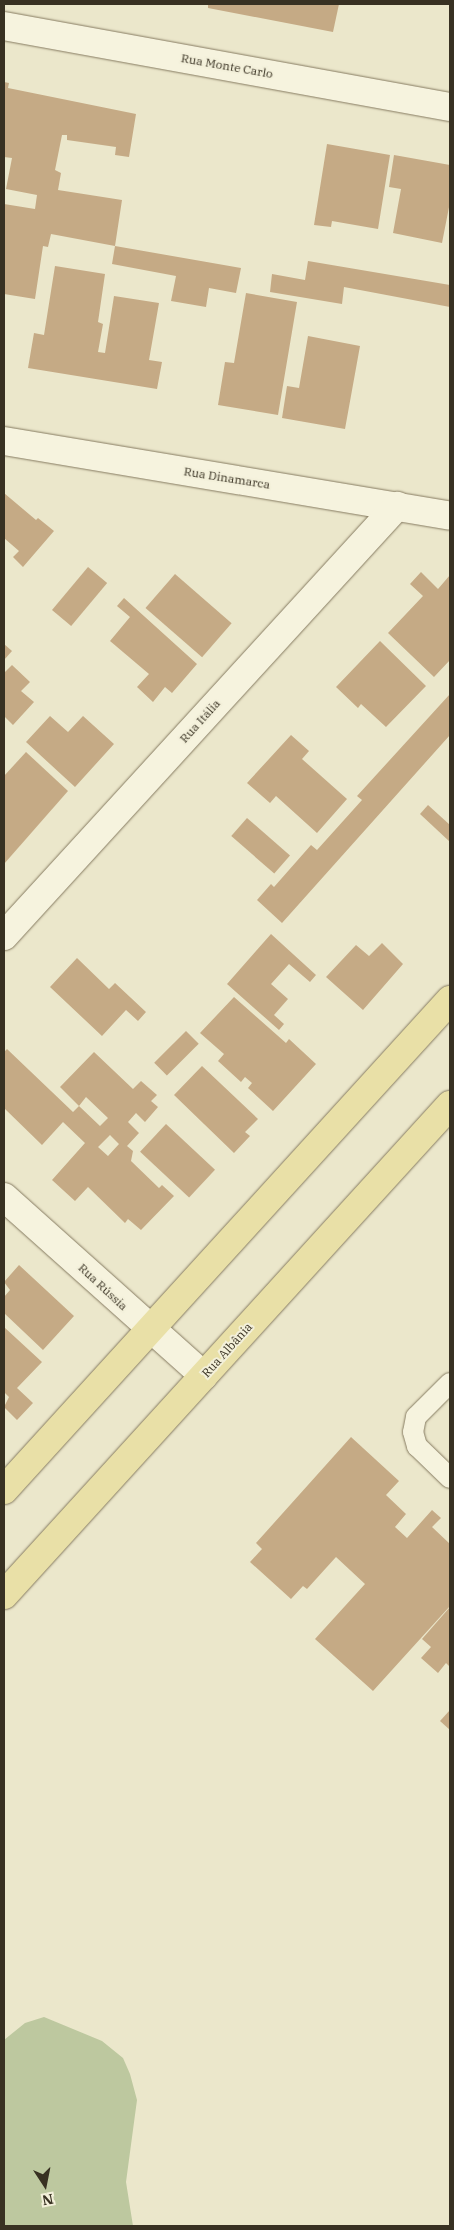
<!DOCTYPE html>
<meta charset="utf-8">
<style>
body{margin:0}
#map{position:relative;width:454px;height:2230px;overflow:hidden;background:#ebe7cb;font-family:"IBM Plex Serif",serif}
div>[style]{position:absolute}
.green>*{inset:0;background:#bdc89f}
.building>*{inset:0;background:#c5aa85;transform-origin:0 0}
.roads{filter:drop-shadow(0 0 1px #867b61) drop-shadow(0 0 1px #867b61)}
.lane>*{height:20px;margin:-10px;padding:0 10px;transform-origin:10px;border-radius:10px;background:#f6f3de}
.street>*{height:28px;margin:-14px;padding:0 14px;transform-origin:14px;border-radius:14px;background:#f6f3de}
.primary>*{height:28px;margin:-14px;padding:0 14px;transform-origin:14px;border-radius:14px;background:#e9e0a7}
span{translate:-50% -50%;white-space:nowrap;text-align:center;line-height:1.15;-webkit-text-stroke:4px #f3f0da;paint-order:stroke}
.street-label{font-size:12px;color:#383122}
.frame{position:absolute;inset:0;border:5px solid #383122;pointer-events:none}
.north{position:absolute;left:20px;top:2160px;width:50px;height:50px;-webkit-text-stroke:4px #f3f0da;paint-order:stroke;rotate:169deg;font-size:14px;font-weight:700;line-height:20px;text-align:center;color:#383122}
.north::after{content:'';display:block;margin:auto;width:18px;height:22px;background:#383122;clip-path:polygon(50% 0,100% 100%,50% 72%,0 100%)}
</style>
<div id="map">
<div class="green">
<i style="clip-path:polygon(44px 2017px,102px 2041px,123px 2058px,130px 2074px,137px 2100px,126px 2182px,133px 2226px,4px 2226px,4px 2040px,25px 2023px)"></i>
</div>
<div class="building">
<i style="clip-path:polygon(208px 4px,339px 4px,333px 32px,208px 8px)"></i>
<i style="clip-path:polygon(4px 82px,9px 83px,8px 88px,136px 114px,129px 157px,115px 155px,116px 147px,67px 140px,67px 135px,62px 135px,55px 170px,61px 173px,58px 190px,122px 200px,115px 246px,51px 234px,48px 247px,43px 246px,35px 299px,4px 294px,4px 204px,35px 209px,37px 195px,6px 189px,12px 158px,4px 157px)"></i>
<i style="clip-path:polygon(327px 144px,390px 155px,378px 229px,332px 221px,331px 227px,314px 225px)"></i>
<i style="clip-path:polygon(394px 155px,450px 165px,450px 202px,442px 243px,393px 233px,401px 189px,389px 187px)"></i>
<i style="clip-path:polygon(115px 246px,241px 268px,236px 293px,209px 288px,206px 307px,171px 301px,176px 276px,112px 264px)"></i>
<i style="clip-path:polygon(308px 261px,450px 285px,450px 307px,344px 287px,342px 304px,270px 292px,272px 274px,305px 280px)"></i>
<i style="clip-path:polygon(55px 266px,105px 274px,98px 322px,103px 324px,98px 352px,105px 353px,114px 296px,159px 303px,149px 360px,162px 362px,157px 389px,28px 368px,34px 333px,44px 335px)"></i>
<i style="clip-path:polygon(246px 293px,297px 302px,278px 415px,218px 405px,225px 362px,234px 363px)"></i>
<i style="clip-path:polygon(308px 336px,360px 346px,345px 429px,282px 418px,287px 386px,299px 388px)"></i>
<i style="clip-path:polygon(4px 493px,36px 520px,38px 518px,54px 531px,23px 567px,13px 557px,19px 551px,4px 538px)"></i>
<i style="left:88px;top:567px;width:25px;height:56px;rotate:40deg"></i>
<i style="clip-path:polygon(421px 572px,438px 589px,450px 575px,450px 660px,434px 677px,388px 633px,423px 596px,410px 584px)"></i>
<i style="left:175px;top:574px;width:75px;height:45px;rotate:41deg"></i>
<i style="clip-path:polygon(124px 598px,197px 664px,172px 693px,165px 687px,153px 702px,137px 687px,149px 674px,110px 641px,130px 617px,117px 606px)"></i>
<i style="clip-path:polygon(380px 641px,426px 686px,386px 727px,361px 704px,358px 708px,336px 687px)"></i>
<i style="clip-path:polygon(4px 644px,12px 651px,4px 660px)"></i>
<i style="clip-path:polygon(12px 665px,30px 682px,21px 691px,34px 702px,13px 725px,4px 716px,4px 673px)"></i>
<i style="clip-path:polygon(450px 694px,450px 735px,282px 923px,257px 900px,271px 884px,274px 887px,311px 845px,317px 850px,362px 800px,357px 796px)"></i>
<i style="clip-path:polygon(50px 716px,68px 732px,83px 716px,114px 744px,75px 787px,26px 742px)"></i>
<i style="clip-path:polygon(291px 735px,309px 751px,302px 759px,347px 799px,317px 833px,276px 796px,270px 803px,247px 783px)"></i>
<i style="clip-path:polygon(26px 752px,68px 791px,4px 864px,4px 776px)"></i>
<i style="clip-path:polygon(428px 805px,450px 825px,450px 842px,420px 814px)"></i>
<i style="left:247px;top:818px;width:57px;height:24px;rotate:41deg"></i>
<i style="clip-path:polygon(271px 934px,316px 975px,310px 982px,289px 964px,271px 984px,288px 999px,274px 1015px,284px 1024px,279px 1030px,227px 984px)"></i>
<i style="clip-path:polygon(382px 943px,403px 964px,363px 1010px,326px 977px,356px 945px,369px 956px)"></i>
<i style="clip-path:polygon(77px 958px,109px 989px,115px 983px,146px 1012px,138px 1021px,126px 1010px,102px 1036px,50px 987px)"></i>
<i style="clip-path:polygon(234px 997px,286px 1043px,289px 1039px,316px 1064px,273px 1111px,248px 1088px,252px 1083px,245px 1077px,241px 1082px,218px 1061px,224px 1054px,200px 1033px)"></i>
<i style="left:186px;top:1031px;width:18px;height:45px;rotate:45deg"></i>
<i style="clip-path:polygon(evenodd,7px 1049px,73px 1112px,79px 1106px,60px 1087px,94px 1052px,133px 1089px,141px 1081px,157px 1095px,151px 1101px,158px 1107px,145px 1122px,136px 1113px,128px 1122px,139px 1133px,127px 1146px,133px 1151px,131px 1161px,159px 1188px,162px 1185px,174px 1196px,141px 1230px,128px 1219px,125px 1223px,88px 1187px,75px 1201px,52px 1180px,85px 1143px,63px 1122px,42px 1145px,4px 1108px,4px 1052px,7px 1049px,86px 1097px,108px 1118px,100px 1126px,79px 1106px,86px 1097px,7px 1049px,110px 1135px,119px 1144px,108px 1156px,98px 1147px,110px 1135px)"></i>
<i style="clip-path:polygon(202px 1066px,258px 1119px,245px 1132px,250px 1136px,234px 1153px,174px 1095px)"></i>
<i style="left:166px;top:1124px;width:67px;height:38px;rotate:43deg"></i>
<i style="clip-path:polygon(19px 1265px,74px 1316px,43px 1350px,4px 1313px,4px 1297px,10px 1290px,4px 1282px)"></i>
<i style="clip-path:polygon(4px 1327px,42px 1362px,17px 1388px,33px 1403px,17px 1420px,4px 1407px,9px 1397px,4px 1392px)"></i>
<i style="clip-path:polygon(351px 1437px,399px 1481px,386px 1495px,406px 1514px,395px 1527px,407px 1538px,432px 1510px,441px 1518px,432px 1527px,450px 1544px,450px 1606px,373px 1691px,315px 1639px,365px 1584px,336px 1557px,307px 1589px,303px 1586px,291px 1599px,250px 1562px,262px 1549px,256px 1543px)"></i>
<i style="clip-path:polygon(450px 1607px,450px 1667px,446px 1663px,438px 1673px,421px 1658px,431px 1647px,422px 1639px)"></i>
<i style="clip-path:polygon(450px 1710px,450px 1730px,440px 1721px)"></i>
</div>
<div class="roads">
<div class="lane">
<i style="left:450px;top:1383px;width:48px;rotate:135deg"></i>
<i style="left:416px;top:1417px;width:15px;rotate:101deg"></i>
<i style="left:413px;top:1432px;width:15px;rotate:74deg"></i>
<i style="left:417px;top:1446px;width:46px;rotate:44.1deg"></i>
</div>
<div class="street">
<i style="left:4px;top:26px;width:453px;rotate:10.3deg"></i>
<i style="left:4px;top:441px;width:452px;rotate:9.5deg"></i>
<i style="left:4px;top:936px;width:583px;rotate:-47.57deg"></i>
<i style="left:4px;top:1197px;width:268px;rotate:41.8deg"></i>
</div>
<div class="primary">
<i style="left:4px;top:1490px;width:663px;rotate:-47.69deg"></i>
<i style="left:4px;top:1595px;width:663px;rotate:-47.69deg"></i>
</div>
</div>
<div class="street-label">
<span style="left:227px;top:66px;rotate:10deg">Rua Monte Carlo</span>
<span style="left:227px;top:478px;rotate:9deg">Rua Dinamarca</span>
<span style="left:200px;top:721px;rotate:-48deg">Rua Itália</span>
<span style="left:103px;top:1287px;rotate:43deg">Rua Rússia</span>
<span style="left:227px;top:1350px;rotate:-48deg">Rua Albânia</span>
</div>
<div class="frame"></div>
<div class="north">N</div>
</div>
